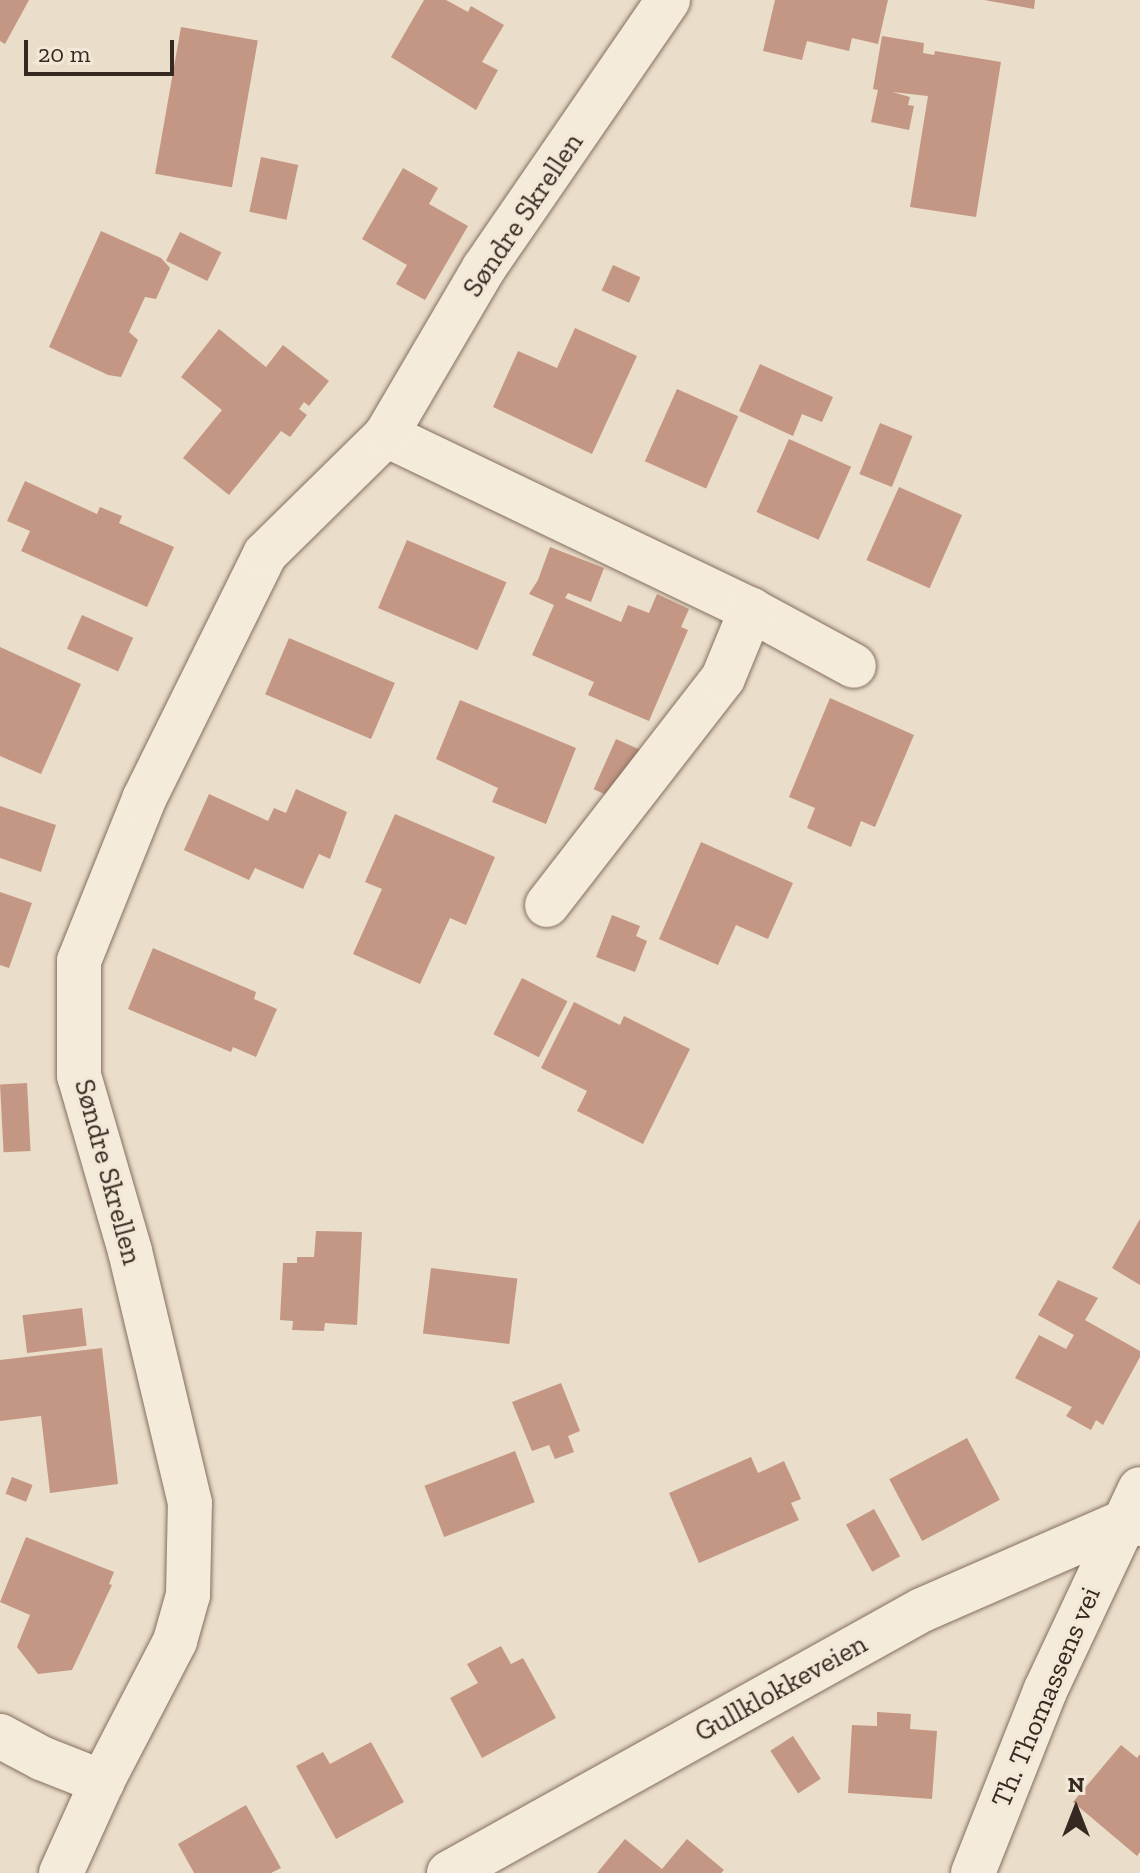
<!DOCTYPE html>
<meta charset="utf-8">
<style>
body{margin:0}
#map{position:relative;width:1140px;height:1873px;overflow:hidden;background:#eaddc9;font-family:"Zilla Slab",serif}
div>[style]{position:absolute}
.building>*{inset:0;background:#c39783;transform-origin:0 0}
.roads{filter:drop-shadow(0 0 2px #846f60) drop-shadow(0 0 2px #846f60)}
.minor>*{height:44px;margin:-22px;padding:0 22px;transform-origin:22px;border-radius:22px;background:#f5ebdb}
span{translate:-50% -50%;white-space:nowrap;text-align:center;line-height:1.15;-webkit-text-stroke:6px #f2e8d8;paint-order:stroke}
.street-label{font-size:28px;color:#362921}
.north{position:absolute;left:1036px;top:1769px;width:80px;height:80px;-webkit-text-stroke:6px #f2e8d8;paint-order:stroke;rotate:0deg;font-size:22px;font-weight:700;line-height:32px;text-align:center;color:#362921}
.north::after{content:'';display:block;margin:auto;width:28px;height:36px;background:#362921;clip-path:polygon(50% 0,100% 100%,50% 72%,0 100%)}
.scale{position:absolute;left:24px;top:40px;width:150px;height:36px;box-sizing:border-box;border:4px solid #362921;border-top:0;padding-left:10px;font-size:24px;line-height:28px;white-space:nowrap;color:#362921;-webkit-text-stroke:6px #f2e8d8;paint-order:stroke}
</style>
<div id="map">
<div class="building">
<i style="clip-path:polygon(0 0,29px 0,5px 44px,0 41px)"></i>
<i style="clip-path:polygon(424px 0,446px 0,468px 12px,471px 6px,504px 25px,482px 62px,498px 70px,476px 110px,391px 57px)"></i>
<i style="clip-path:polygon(775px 0,888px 0,878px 44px,852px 38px,849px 51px,807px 41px,802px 60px,763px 51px)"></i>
<i style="clip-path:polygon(984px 0,1035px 0,1034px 9px)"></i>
<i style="left:181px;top:27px;width:78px;height:149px;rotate:10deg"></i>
<i style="clip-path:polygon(882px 36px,924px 43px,923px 53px,934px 55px,935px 51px,1001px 62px,976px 217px,910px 207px,928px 96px,892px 92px,910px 97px,908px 105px,914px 106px,909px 130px,871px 122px,878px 90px,873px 89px)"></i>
<i style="left:261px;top:157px;width:38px;height:56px;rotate:12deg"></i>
<i style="clip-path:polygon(403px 168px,438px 188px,429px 204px,468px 226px,425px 300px,396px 284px,407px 265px,362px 239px)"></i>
<i style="clip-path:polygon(101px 231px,161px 258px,170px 268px,156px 299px,145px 297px,129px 332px,138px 340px,121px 377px,108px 375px,49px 347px)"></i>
<i style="left:180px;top:232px;width:46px;height:32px;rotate:26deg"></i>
<i style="left:613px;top:265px;width:30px;height:28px;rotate:24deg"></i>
<i style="clip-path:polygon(575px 328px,637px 356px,592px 454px,493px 407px,518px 351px,557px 368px)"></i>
<i style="clip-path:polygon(219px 329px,266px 367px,283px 345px,329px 381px,309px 406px,304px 402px,299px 409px,307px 415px,290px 437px,281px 431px,229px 495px,183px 458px,222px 410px,181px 377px)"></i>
<i style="clip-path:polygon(760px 364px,833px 397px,822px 422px,802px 414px,793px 436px,739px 411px)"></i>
<i style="left:677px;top:389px;width:67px;height:79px;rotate:24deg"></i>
<i style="left:880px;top:423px;width:35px;height:55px;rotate:22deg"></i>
<i style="left:789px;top:439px;width:68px;height:80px;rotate:24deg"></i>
<i style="clip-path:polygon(25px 481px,97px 514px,100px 507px,122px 516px,119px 523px,174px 547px,147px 607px,21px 551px,30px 531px,7px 521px)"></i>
<i style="left:899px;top:487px;width:69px;height:80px;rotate:24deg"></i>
<i style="left:407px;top:540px;width:108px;height:74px;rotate:23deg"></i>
<i style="clip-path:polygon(550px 547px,604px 568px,591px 602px,568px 593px,565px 598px,621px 622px,628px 605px,649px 613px,657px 594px,689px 609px,681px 627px,688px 630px,649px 721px,588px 695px,594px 682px,532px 655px,554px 605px,529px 594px,538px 580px)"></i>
<i style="left:82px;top:615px;width:56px;height:37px;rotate:24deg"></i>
<i style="left:289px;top:638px;width:115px;height:61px;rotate:23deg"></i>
<i style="clip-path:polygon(0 647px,81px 684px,41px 774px,0 756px)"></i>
<i style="clip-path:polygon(830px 698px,914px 735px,875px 827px,861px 821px,851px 847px,807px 828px,815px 808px,789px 797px)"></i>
<i style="clip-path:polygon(460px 700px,576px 748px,546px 824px,492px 802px,498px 788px,436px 759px)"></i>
<i style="left:616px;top:739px;width:32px;height:55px;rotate:24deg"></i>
<i style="clip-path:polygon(296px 789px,347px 812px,330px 859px,319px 854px,303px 889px,255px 868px,249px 880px,184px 850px,209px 794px,268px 821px,274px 808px,286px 813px)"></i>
<i style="clip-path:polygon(0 806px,56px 825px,41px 872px,0 858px)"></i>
<i style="clip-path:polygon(395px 814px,495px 857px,466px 925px,450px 918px,420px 984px,353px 954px,382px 889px,365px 882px)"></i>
<i style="clip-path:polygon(701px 842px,793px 883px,768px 939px,736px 925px,718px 965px,659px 939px)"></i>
<i style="clip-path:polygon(0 892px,32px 903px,9px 968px,0 965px)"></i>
<i style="clip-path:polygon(612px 915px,640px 926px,636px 936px,647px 941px,635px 972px,596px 957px)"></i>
<i style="clip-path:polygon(153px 948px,256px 992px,254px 999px,277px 1009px,256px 1057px,233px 1047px,231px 1052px,128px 1009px)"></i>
<i style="left:522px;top:978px;width:51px;height:63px;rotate:27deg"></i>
<i style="clip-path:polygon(574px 1002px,620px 1025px,624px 1016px,690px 1049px,643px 1144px,577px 1111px,587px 1091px,541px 1068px)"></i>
<i style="left:27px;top:1083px;width:68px;height:27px;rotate:87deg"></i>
<i style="clip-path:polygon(1140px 1219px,1140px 1285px,1112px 1268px)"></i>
<i style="clip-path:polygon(316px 1231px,362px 1232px,357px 1325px,325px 1323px,324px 1331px,292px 1330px,293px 1321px,280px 1320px,283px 1263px,297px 1263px,297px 1257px,314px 1257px)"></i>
<i style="left:431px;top:1268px;width:87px;height:66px;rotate:7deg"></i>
<i style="clip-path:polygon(1058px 1280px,1098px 1298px,1085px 1320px,1140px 1351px,1140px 1357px,1103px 1425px,1096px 1420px,1091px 1430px,1066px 1416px,1072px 1407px,1015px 1378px,1039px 1335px,1066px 1349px,1074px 1335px,1038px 1315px)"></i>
<i style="left:82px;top:1308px;width:38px;height:60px;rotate:83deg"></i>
<i style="clip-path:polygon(102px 1348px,118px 1484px,50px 1493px,41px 1416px,0 1421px,0 1360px)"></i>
<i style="clip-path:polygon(561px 1383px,580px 1431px,568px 1436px,574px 1452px,555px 1459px,549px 1445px,532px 1451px,512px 1402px)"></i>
<i style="left:967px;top:1438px;width:70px;height:88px;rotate:62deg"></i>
<i style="left:515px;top:1451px;width:55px;height:97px;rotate:69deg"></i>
<i style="clip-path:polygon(751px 1457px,758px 1473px,784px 1461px,801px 1499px,791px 1503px,799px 1520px,699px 1563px,669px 1493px)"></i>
<i style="left:12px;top:1477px;width:22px;height:18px;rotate:21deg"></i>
<i style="left:874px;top:1509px;width:54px;height:32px;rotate:61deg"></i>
<i style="clip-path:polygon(26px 1537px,114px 1572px,109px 1584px,112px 1585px,72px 1670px,38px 1674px,17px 1647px,30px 1615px,0 1602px)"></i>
<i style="clip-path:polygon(501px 1646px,511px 1664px,523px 1658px,556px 1718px,482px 1758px,450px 1698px,478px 1683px,467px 1664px)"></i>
<i style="clip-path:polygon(877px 1712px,911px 1714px,910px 1729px,937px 1731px,932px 1799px,848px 1793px,852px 1725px,877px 1726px)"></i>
<i style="left:793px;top:1736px;width:51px;height:27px;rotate:57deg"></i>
<i style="clip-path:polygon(371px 1742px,404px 1802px,336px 1839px,296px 1766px,323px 1752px,330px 1764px)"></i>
<i style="clip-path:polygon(1121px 1745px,1137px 1758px,1140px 1754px,1140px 1852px,1137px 1856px,1073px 1802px)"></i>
<i style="clip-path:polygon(246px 1805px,281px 1868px,271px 1873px,194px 1873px,178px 1844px)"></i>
<i style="clip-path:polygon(625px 1839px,662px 1869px,687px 1839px,724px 1870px,721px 1873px,597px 1873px)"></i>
</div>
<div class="roads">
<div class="minor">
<i style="left:386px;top:435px;width:405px;rotate:25.6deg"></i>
<i style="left:751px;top:610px;width:117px;rotate:28.5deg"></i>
<i style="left:547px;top:905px;width:287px;rotate:-52.2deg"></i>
<i style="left:723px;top:678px;width:74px;rotate:-67.6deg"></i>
<i style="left:0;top:1736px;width:47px;rotate:28.2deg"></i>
<i style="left:41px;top:1758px;width:66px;rotate:21.5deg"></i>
<i style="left:61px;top:1873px;width:100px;rotate:-65.7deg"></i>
<i style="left:102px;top:1782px;width:159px;rotate:-62.6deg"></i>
<i style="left:175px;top:1641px;width:48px;rotate:-74.2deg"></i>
<i style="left:188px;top:1595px;width:92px;rotate:-88.8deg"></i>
<i style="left:190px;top:1503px;width:259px;rotate:-103.4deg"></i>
<i style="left:130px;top:1251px;width:182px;rotate:-106.2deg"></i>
<i style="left:79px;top:1076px;width:115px;rotate:-90deg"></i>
<i style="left:79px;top:961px;width:175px;rotate:-68.1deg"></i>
<i style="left:144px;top:799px;width:273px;rotate:-63.7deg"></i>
<i style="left:265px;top:554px;width:170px;rotate:-44.5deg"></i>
<i style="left:386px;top:435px;width:194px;rotate:-59.6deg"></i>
<i style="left:484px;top:268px;width:325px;rotate:-55.5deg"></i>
<i style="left:449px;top:1873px;width:541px;rotate:-29.08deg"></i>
<i style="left:922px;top:1610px;width:217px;rotate:-23.6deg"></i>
<i style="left:1121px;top:1523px;width:19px;rotate:3deg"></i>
<i style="left:973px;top:1873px;width:196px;rotate:-68.4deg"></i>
<i style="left:1045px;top:1691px;width:223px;rotate:-64.8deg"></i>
</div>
</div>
<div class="street-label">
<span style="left:523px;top:215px;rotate:-56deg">Søndre Skrellen</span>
<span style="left:108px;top:1172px;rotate:75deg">Søndre Skrellen</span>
<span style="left:781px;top:1688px;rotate:-29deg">Gullklokkeveien</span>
<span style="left:1046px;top:1697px;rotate:-67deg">Th. Thomassens vei</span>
</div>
<div class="north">N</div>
<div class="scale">20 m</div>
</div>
